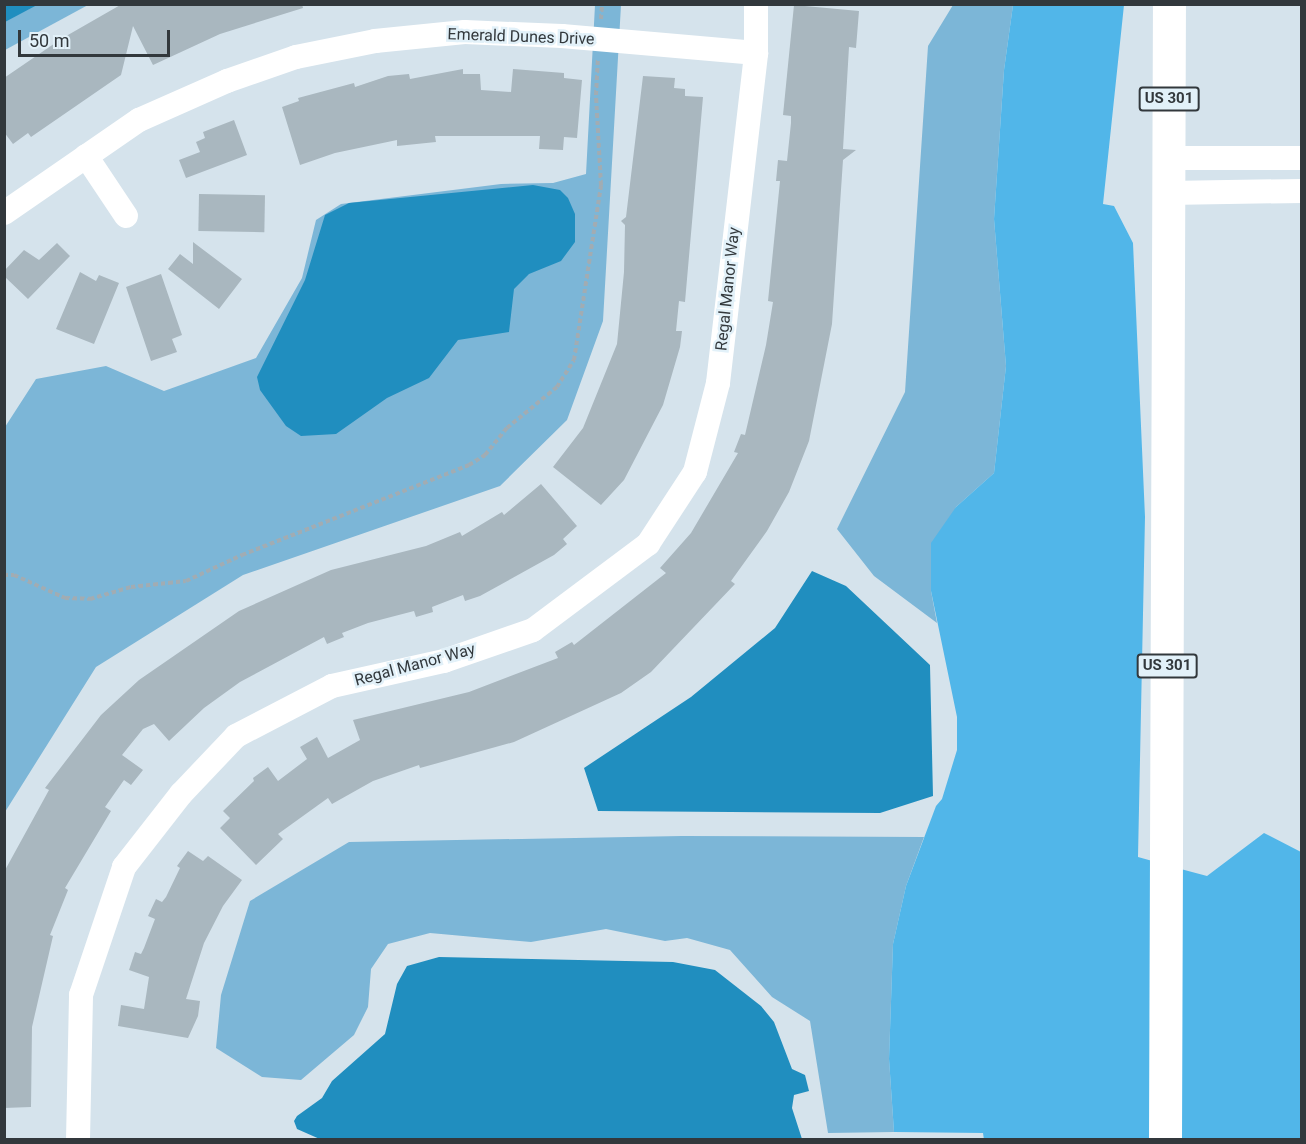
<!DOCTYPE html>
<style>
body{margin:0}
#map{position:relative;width:1306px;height:1144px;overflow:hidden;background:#d5e3ec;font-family:Roboto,sans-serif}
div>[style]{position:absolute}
.green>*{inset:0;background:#7cb6d7}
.forest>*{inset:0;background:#51b6e9}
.water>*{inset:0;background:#208ebf}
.building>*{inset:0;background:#a9b7bf;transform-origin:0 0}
.path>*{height:4px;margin-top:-2px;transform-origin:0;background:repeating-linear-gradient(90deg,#a1acb3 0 4.5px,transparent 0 7.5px)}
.minor>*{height:24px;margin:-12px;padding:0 12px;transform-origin:12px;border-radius:12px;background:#fff}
.primary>*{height:33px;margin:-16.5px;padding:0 16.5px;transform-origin:16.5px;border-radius:16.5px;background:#fff}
span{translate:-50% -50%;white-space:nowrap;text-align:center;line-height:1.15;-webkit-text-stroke:5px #e2f1f9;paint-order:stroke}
.shield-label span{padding:2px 4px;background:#e2f1f9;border:2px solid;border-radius:4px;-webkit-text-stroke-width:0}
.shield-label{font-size:15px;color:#32383c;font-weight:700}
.street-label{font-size:16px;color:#32383c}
.frame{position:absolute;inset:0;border:6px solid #32383c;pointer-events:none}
.scale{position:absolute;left:18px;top:30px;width:152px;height:27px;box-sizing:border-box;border:3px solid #32383c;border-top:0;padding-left:8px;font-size:18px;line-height:21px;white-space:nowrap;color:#32383c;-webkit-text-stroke:4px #e2f1f9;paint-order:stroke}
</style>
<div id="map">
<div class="green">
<i style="clip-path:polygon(5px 5px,88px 5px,5px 50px)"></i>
<i style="clip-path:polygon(595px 5px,621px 5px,603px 321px,567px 420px,500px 486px,243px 575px,96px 667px,5px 812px,5px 427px,36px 379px,106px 366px,164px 391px,256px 358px,302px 278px,316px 220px,341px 204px,501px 184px,553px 183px,586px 174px)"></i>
<i style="clip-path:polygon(953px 5px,1013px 5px,1004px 70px,994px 219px,1006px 366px,994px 473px,956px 507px,931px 591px,937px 623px,874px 576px,837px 529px,905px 392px,928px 46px)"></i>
<i style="clip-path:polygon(682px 836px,924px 837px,906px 886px,893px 944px,889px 1059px,894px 1132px,828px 1133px,810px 1021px,772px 997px,730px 950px,687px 938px,665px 941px,606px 929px,531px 942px,430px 933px,388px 944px,371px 969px,368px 1007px,354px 1035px,301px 1080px,262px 1077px,216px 1048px,221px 995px,250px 901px,349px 842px)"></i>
</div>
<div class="forest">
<i style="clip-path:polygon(1013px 5px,1124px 5px,1103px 204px,1114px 206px,1133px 243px,1145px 517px,1138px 857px,1156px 862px,1155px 1139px,984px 1140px,983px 1133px,894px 1132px,889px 1059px,893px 944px,906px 886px,936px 806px,942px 799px,957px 750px,957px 717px,931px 591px,931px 543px,956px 507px,994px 473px,1006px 366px,994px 219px,1004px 70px)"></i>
<i style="clip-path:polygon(1264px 833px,1301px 852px,1301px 1139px,1176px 1140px,1177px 868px,1207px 876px)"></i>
</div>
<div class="water">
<i style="clip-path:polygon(5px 4px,37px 4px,37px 5px,5px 22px)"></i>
<i style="clip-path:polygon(533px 185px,560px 190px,568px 198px,575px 214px,575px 242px,561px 261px,529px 274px,514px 289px,509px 332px,458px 340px,429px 378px,387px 398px,336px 434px,301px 436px,286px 426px,260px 390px,257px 377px,305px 280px,325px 215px,349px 203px)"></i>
<i style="clip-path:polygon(812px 571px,846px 586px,930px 665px,933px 796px,880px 813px,598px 811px,584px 768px,691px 697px,775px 628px)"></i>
<i style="clip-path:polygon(439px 957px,673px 962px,715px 970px,761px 1006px,774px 1022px,792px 1069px,805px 1075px,809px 1091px,794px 1095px,792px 1108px,802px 1139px,322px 1140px,297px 1129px,294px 1121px,297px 1116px,322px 1098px,332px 1081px,385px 1034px,397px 984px,407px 966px)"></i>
</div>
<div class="building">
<i style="clip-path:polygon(122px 4px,302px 4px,303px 8px,220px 34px,153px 65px,133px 26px,121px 75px,31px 137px,28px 133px,13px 144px,4px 132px,4px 78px,61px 39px)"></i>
<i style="clip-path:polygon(794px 5px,859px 11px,856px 48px,849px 47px,843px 149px,856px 150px,843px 160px,832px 324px,809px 441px,789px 492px,767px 531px,731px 581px,735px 584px,651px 672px,621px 693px,514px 742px,420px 768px,419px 765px,373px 781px,332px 804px,328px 798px,278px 834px,283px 839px,256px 865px,220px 828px,230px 818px,223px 811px,254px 781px,253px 778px,268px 767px,278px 781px,307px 759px,300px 747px,317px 737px,328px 758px,360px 740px,353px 720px,469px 692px,558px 658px,555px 652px,572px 642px,574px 645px,666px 573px,660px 568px,691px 533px,738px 453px,734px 452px,741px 434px,745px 435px,766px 345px,773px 302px,768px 301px,780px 181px,776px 181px,778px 160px,787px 161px,791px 123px,791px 116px,783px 115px)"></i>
<i style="clip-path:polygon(463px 69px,463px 74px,480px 74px,481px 90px,511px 92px,513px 69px,564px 73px,564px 78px,582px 80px,577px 138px,564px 137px,563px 150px,539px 149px,540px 136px,435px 136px,436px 142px,397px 146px,397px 140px,335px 153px,300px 165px,282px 107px,299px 101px,298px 98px,354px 83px,355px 87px,388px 76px,409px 74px,410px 79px)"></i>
<i style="clip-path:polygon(643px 76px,675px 78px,674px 88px,685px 89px,685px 96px,703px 97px,685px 302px,679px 301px,676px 331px,682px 331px,680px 347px,663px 405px,624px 480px,601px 505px,553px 467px,583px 428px,617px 344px,624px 272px,625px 225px,621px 221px,626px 217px)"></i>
<i style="clip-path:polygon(234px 120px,247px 155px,186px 178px,179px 160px,200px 152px,196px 142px,205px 138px,203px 132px)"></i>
<i style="left:199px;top:194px;width:66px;height:37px;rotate:1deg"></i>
<i style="clip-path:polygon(193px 242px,242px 279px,219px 309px,168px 269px,180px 254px,193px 264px)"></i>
<i style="clip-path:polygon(57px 243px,70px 256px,28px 299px,4px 276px,4px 271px,24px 250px,39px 260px)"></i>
<i style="clip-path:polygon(80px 272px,96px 281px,99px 275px,119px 283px,94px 344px,56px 329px)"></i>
<i style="clip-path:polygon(161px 274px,182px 335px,172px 339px,177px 352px,151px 361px,126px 287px)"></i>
<i style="clip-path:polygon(541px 484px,577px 526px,563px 539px,567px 544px,554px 555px,480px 596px,465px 601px,463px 595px,432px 607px,433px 612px,416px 617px,414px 611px,368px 623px,342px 633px,344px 637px,327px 644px,324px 637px,240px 682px,204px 708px,169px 741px,154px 724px,143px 729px,122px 755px,143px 770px,131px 785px,124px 780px,105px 807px,111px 811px,65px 888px,68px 890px,50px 935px,53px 936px,32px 1027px,31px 1107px,4px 1108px,4px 872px,49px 790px,45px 788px,101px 715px,139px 680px,239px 611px,331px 570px,426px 546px,460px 532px,462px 536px,502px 512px,504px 515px)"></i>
<i style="clip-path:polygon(188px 851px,203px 861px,208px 856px,242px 880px,223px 906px,204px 943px,186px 999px,200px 1001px,198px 1016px,188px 1038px,118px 1026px,121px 1005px,144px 1009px,149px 977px,129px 970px,135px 952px,141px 954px,144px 948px,155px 919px,148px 916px,156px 899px,162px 902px,166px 897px,180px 868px,177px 866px)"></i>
</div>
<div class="path">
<i style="left:601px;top:19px;width:15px;rotate:-86deg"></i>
<i style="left:4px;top:575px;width:10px"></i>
<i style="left:14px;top:575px;width:56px;rotate:24.3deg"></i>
<i style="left:65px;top:598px;width:25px;rotate:2deg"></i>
<i style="left:90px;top:599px;width:43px;rotate:-16.3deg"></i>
<i style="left:131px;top:587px;width:55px;rotate:-6.2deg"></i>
<i style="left:186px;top:581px;width:62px;rotate:-24.9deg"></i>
<i style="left:242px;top:555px;width:244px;rotate:-21.6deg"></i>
<i style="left:469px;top:465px;width:19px;rotate:-32deg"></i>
<i style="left:485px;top:455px;width:35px;rotate:-51deg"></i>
<i style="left:507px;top:428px;width:65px;rotate:-39.4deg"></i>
<i style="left:557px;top:387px;width:32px;rotate:-58deg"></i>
<i style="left:574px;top:360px;width:177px;rotate:-81.2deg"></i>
<i style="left:601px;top:185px;width:90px;rotate:-93.2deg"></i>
<i style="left:596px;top:95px;width:36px;rotate:-87deg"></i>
</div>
<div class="minor">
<i style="left:86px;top:156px;width:72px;rotate:56.3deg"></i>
<i style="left:1169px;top:158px;width:133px"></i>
<i style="left:1168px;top:193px;width:134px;rotate:-0.9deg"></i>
<i style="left:4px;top:213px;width:164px;rotate:-34.6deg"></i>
<i style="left:139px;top:120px;width:96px;rotate:-23.9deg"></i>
<i style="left:227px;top:81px;width:73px;rotate:-19.2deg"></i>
<i style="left:296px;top:57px;width:81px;rotate:-11.4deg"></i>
<i style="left:375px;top:41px;width:90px;rotate:-5.7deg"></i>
<i style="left:465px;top:32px;width:97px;rotate:2.4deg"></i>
<i style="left:562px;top:36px;width:195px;rotate:5deg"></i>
<i style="left:78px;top:1140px;width:145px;rotate:-88.8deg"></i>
<i style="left:81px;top:995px;width:135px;rotate:-71.4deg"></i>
<i style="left:124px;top:867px;width:93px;rotate:-52deg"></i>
<i style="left:181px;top:794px;width:80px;rotate:-46.5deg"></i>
<i style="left:236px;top:736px;width:108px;rotate:-27.5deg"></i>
<i style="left:332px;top:686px;width:115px;rotate:-12.6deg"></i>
<i style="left:444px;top:661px;width:94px;rotate:-19.2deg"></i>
<i style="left:533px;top:630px;width:144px;rotate:-36.8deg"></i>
<i style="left:648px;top:544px;width:86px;rotate:-56.9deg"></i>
<i style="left:695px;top:472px;width:92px;rotate:-75.5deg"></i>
<i style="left:718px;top:383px;width:332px;rotate:-83.4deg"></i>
<i style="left:756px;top:53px;width:49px;rotate:-90deg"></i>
</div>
<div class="primary">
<i style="left:1165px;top:1140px;width:1136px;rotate:-89.8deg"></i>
</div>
<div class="shield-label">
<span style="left:1169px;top:99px">US 301</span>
<span style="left:1167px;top:666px">US 301</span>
</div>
<div class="street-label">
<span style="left:521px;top:37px;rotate:2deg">Emerald Dunes Drive</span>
<span style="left:728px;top:289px;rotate:-84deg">Regal Manor Way</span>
<span style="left:415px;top:665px;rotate:-15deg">Regal Manor Way</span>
</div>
<div class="frame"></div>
<div class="scale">50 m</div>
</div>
